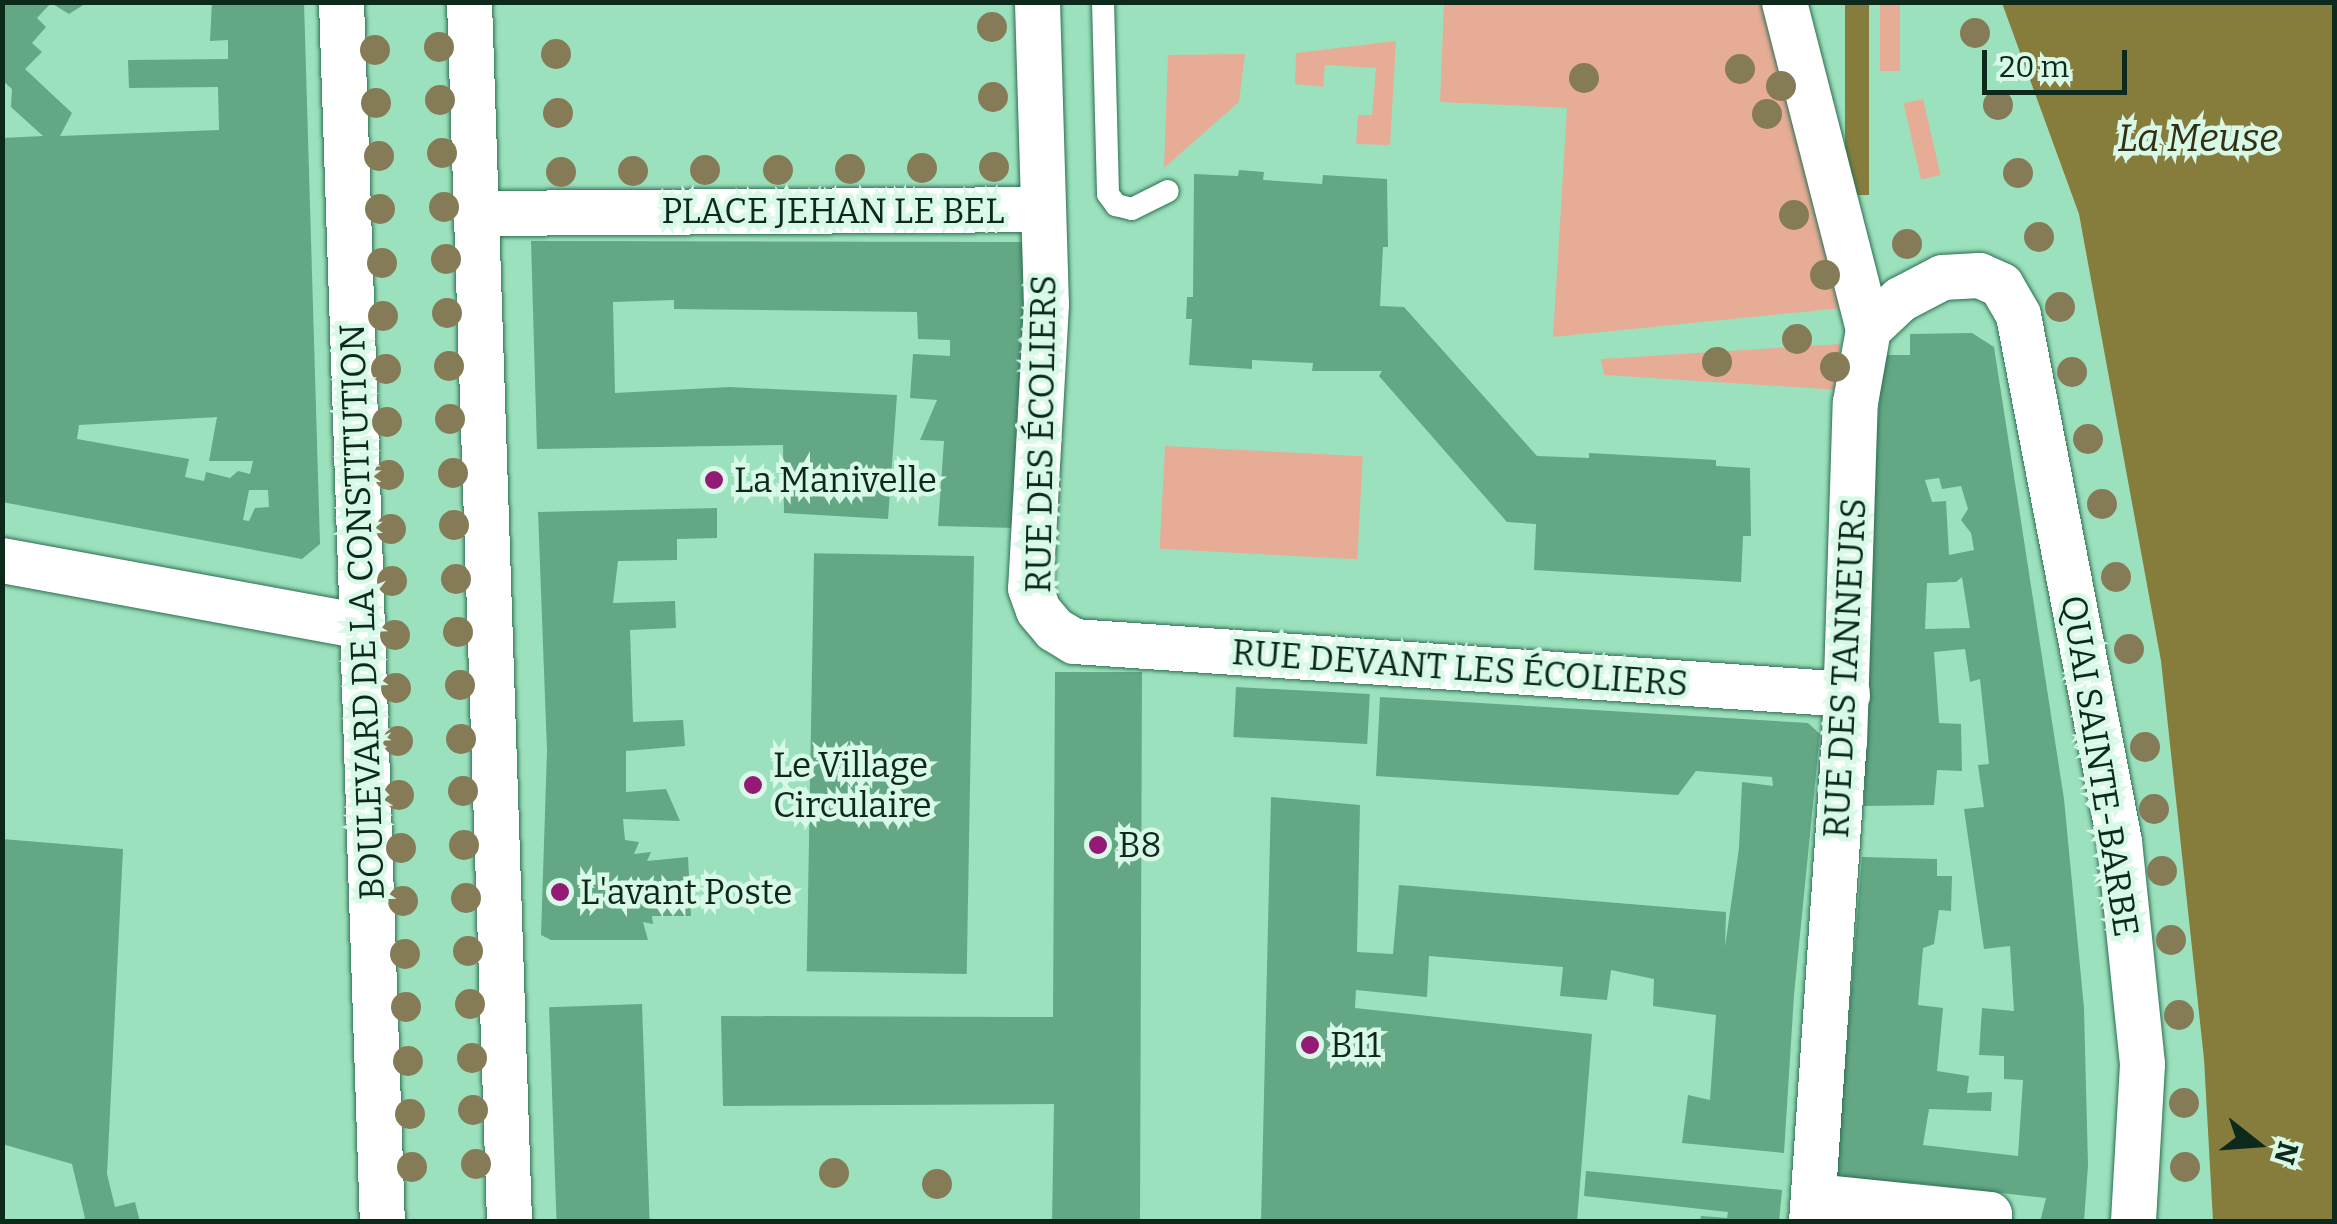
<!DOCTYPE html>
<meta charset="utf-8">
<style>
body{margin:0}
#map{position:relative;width:2337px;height:1224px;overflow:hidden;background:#9ce1bd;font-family:Bitter,serif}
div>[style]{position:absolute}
.green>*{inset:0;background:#e7ac96;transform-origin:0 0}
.water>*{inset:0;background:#867d3d;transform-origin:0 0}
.building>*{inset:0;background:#63a785;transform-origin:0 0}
.roads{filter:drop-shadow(0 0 2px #2c6f51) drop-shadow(0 0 2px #2c6f51)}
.lane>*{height:22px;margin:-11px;padding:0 11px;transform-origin:11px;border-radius:11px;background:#fff}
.street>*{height:45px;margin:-22.5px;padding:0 22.5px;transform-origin:22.5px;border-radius:22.5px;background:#fff}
.trees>*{width:30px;height:30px;margin:-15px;border-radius:50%;background:#867b57}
.dots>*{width:28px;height:28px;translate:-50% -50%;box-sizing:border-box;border:5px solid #d8f9e7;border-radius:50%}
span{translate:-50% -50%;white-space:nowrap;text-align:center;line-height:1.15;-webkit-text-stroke:9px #d8f9e7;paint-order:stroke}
.street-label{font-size:35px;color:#0c291c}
.poi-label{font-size:35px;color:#0c291c}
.left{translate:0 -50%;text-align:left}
.water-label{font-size:38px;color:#332f11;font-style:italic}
.frame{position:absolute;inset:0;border:5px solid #0c291c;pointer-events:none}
.north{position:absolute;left:2207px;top:1094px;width:100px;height:100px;-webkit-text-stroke:8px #d8f9e7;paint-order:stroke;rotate:107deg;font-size:28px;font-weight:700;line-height:40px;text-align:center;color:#0c291c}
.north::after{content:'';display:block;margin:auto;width:35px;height:45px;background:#0c291c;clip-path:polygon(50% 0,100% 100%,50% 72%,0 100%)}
.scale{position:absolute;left:1982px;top:50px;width:145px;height:45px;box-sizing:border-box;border:5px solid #0c291c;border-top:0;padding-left:12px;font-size:30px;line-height:35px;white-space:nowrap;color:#0c291c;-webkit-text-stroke:8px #d8f9e7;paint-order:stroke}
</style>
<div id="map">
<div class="green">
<i style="clip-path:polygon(1444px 3px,1784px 3px,1863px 306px,1553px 337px,1567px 108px,1440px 102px)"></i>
<i style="left:1880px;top:3px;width:20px;height:68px"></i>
<i style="clip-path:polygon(1396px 41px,1390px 145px,1356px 144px,1358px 115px,1372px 115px,1376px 68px,1325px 65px,1323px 87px,1295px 84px,1296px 53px)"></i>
<i style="clip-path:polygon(1245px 54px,1239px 102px,1164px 168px,1168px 55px)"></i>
<i style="left:1923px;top:99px;width:78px;height:20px;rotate:77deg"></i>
<i style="clip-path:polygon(1840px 344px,1839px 390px,1604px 375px,1601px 359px)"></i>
<i style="left:1165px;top:446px;width:198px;height:103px;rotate:3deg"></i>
</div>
<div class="water">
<i style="left:1845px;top:3px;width:24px;height:192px"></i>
<i style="clip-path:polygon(2002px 3px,2334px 3px,2334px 1221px,2213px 1221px,2204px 1059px,2161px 661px,2079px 214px)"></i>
</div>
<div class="building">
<i style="clip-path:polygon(evenodd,2px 2px,88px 2px,69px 14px,51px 3px,37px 18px,46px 27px,32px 43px,42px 52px,25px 69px,72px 113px,60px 136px,219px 130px,218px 87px,129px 88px,128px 60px,228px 59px,228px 40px,210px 41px,212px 2px,304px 2px,320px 544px,302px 559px,2px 502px,2px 138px,43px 136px,11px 107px,12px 89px,2px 80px,2px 2px,217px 417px,209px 461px,253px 461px,250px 474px,238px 471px,230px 478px,206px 472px,204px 481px,185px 477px,189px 459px,77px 439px,79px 425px,217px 417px,2px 2px,249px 490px,268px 490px,269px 507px,255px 508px,249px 521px,243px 520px,249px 490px)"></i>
<i style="clip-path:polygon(1239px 170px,1264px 172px,1263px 180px,1322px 184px,1323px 175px,1387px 179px,1388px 247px,1383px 247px,1380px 306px,1404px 307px,1537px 456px,1589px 458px,1589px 453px,1716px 460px,1716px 466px,1750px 468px,1751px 536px,1743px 536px,1741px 582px,1534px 570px,1536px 524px,1507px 522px,1379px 376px,1382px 371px,1312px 371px,1313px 363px,1252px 360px,1252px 369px,1189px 365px,1192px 319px,1186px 319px,1187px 297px,1193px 297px,1194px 174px,1238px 176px)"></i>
<i style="clip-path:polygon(531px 241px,1023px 242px,1024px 405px,1016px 528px,938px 526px,944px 441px,920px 440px,937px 400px,910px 398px,913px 354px,950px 356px,950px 340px,918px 339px,917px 312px,674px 309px,674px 300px,613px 302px,615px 393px,730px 387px,897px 395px,888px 519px,784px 513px,783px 445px,537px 449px)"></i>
<i style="clip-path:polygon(evenodd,1972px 333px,1994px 347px,2064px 799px,2084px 1008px,2088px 1165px,2084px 1222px,2040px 1222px,2046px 1198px,1913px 1183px,1899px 1192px,1844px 1185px,1836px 1174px,1862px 857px,1937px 859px,1937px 876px,1952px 876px,1951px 911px,1939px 910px,1934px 944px,1923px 948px,1918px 1005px,1943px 1008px,1937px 1071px,1969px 1076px,1967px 1093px,1992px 1092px,1991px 1111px,1929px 1109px,1923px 1145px,2018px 1156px,2023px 1080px,2004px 1079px,2004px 1056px,1979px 1055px,1982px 1008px,2014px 1011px,2010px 946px,1984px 949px,1964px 809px,1984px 807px,1978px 765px,1989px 764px,1980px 679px,1970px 682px,1965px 649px,1934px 652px,1939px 723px,1961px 724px,1962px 771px,1937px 770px,1934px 805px,1864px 806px,1871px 510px,1883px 355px,1910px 355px,1910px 334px,1972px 333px,1939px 478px,1942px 489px,1961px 486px,1968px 509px,1961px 520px,1971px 533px,1974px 550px,1949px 555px,1946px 501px,1932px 502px,1925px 480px,1939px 478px,1972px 333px,1962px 577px,1970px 628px,1925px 629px,1927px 583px,1956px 582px,1962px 577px)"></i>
<i style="clip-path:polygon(717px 508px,717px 538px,677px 539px,677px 560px,618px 561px,613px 603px,675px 601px,676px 628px,630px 630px,633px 722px,683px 720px,685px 746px,626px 751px,626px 792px,666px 789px,680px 821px,623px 819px,625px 840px,639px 842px,634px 854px,651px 852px,647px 861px,688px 857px,691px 916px,652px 916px,653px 924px,643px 922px,648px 940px,551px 940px,541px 935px,547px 751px,538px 512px)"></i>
<i style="left:974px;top:556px;width:418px;height:160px;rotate:91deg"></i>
<i style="clip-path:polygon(1055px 672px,1142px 672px,1140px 1222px,1052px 1222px,1054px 1104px,723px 1106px,721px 1016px,1053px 1017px)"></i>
<i style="left:1236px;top:687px;width:134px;height:50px;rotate:3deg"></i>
<i style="clip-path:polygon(1380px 697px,1808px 723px,1820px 734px,1794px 995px,1784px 1153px,1682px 1143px,1688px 1095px,1710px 1100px,1716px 1015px,1653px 1006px,1654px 979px,1611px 970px,1607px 1000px,1560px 996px,1563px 967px,1429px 956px,1427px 997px,1356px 990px,1355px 1008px,1592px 1034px,1577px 1222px,1261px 1222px,1271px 797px,1360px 805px,1357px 952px,1393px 954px,1399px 885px,1726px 912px,1725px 947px,1739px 848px,1742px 782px,1773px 786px,1772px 777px,1696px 771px,1678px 795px,1376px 776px)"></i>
<i style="clip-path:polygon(2px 839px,123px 849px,107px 1174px,115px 1207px,135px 1202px,140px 1222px,76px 1222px,85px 1218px,72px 1164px,2px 1144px)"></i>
<i style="left:642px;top:1004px;width:218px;height:93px;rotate:88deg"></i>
<i style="clip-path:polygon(1586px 1171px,1782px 1190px,1779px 1222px,1700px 1222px,1701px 1216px,1727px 1218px,1728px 1212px,1584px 1196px)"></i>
</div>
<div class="roads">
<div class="lane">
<i style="left:1103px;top:2px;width:192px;rotate:88.5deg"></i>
<i style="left:1108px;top:194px;width:14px;rotate:54deg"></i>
<i style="left:1116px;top:205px;width:16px;rotate:14deg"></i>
<i style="left:1132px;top:209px;width:40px;rotate:-26.6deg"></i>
</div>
<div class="street">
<i style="left:341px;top:2px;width:1221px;rotate:88.08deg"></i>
<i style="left:469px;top:2px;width:1221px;rotate:88.12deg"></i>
<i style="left:1037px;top:2px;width:302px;rotate:88.3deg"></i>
<i style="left:1046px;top:304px;width:284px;rotate:93.2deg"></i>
<i style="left:1030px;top:588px;width:23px;rotate:70deg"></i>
<i style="left:1038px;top:610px;width:25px;rotate:50deg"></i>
<i style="left:1054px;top:629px;width:23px;rotate:31deg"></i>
<i style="left:1074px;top:641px;width:775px;rotate:3.92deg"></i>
<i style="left:1784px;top:2px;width:338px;rotate:75.6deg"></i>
<i style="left:475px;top:213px;width:568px;rotate:-0.4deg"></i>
<i style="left:2px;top:560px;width:366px;rotate:10.4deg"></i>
<i style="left:1813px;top:1196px;width:177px;rotate:5.8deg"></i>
<i style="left:1989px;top:1214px;width:8px;rotate:90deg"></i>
<i style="left:1811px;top:1222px;width:480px;rotate:-86.1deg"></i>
<i style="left:1844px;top:743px;width:341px;rotate:-88.2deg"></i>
<i style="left:1855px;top:402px;width:74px;rotate:-79.9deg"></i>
<i style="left:1868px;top:329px;width:44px;rotate:-43.2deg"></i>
<i style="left:1900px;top:299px;width:47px;rotate:-27.6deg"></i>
<i style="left:1942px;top:277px;width:37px;rotate:-3deg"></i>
<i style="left:1979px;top:275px;width:24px;rotate:24deg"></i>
<i style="left:2001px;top:285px;width:34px;rotate:60deg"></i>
<i style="left:2018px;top:315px;width:536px;rotate:79.13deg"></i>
<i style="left:2119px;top:841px;width:224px;rotate:84.1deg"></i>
<i style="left:2142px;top:1064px;width:158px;rotate:93.3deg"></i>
</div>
</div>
<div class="trees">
<i style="left:992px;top:27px"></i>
<i style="left:1975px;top:33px"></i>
<i style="left:439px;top:47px"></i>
<i style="left:375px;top:50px"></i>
<i style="left:556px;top:54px"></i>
<i style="left:1740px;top:69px"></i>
<i style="left:1584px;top:78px"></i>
<i style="left:1781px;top:86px"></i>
<i style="left:993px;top:97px"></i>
<i style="left:440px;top:100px"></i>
<i style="left:376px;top:103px"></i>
<i style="left:1998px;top:105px"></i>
<i style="left:558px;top:113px"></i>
<i style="left:1767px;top:114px"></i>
<i style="left:442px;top:153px"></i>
<i style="left:379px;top:156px"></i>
<i style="left:994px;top:167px"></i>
<i style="left:922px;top:168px"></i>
<i style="left:850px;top:169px"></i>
<i style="left:705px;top:170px"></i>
<i style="left:778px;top:170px"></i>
<i style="left:633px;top:171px"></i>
<i style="left:561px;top:172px"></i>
<i style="left:2018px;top:173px"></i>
<i style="left:444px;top:207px"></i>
<i style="left:380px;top:209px"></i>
<i style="left:1794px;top:215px"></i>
<i style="left:2039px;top:237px"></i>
<i style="left:1907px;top:244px"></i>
<i style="left:446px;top:259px"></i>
<i style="left:382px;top:263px"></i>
<i style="left:1825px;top:275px"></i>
<i style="left:2060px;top:307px"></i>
<i style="left:447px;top:313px"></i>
<i style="left:383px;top:316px"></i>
<i style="left:1797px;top:339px"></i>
<i style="left:1717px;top:362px"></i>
<i style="left:449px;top:366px"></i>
<i style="left:1835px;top:367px"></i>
<i style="left:386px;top:369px"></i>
<i style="left:2072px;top:372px"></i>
<i style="left:450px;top:419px"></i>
<i style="left:387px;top:422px"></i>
<i style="left:2088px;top:439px"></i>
<i style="left:453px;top:473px"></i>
<i style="left:389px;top:475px"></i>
<i style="left:2102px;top:504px"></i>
<i style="left:454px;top:525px"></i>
<i style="left:391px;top:529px"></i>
<i style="left:2116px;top:577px"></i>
<i style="left:456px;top:579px"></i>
<i style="left:392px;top:581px"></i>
<i style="left:458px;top:632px"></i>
<i style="left:395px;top:635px"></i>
<i style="left:2129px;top:649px"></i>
<i style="left:460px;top:685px"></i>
<i style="left:396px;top:688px"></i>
<i style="left:461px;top:739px"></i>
<i style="left:398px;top:741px"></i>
<i style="left:2145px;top:747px"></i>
<i style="left:463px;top:791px"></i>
<i style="left:399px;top:795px"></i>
<i style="left:2154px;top:809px"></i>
<i style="left:464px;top:845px"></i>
<i style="left:401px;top:848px"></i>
<i style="left:2162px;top:871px"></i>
<i style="left:466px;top:898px"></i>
<i style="left:403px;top:901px"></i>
<i style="left:2171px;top:940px"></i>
<i style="left:468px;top:951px"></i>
<i style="left:405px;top:954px"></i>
<i style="left:470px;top:1004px"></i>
<i style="left:406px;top:1007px"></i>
<i style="left:2179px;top:1015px"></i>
<i style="left:472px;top:1058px"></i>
<i style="left:408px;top:1061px"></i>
<i style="left:2184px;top:1103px"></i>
<i style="left:473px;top:1110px"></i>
<i style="left:410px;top:1114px"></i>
<i style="left:476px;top:1164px"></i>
<i style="left:412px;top:1167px"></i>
<i style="left:2185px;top:1167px"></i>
<i style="left:834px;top:1173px"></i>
<i style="left:937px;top:1184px"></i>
</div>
<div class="dots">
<i style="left:714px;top:480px;background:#941a75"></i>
<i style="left:753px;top:785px;background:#941a75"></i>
<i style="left:1098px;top:845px;background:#941a75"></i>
<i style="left:560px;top:892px;background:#941a75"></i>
<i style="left:1310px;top:1045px;background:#941a75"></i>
</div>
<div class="street-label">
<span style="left:833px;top:211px">PLACE JEHAN LE BEL</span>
<span style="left:1041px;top:434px;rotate:-89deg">RUE DES ÉCOLIERS</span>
<span style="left:362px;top:612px;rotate:-92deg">BOULEVARD DE LA CONSTITUTION</span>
<span style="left:1460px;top:668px;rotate:4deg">RUE DEVANT LES ÉCOLIERS</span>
<span style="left:1845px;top:668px;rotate:-87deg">RUE DES TANNEURS</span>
<span style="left:2100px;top:766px;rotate:81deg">QUAI SAINTE-BARBE</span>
</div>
<div class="poi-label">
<span class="left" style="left:734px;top:480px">La Manivelle</span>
<span class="left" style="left:773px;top:785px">Le Village<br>Circulaire</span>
<span class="left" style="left:1118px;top:845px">B8</span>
<span class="left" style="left:580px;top:892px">L'avant Poste</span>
<span class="left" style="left:1330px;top:1045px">B11</span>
</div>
<div class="water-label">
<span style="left:2198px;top:139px">La Meuse</span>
</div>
<div class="frame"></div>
<div class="north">N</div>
<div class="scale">20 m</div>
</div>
